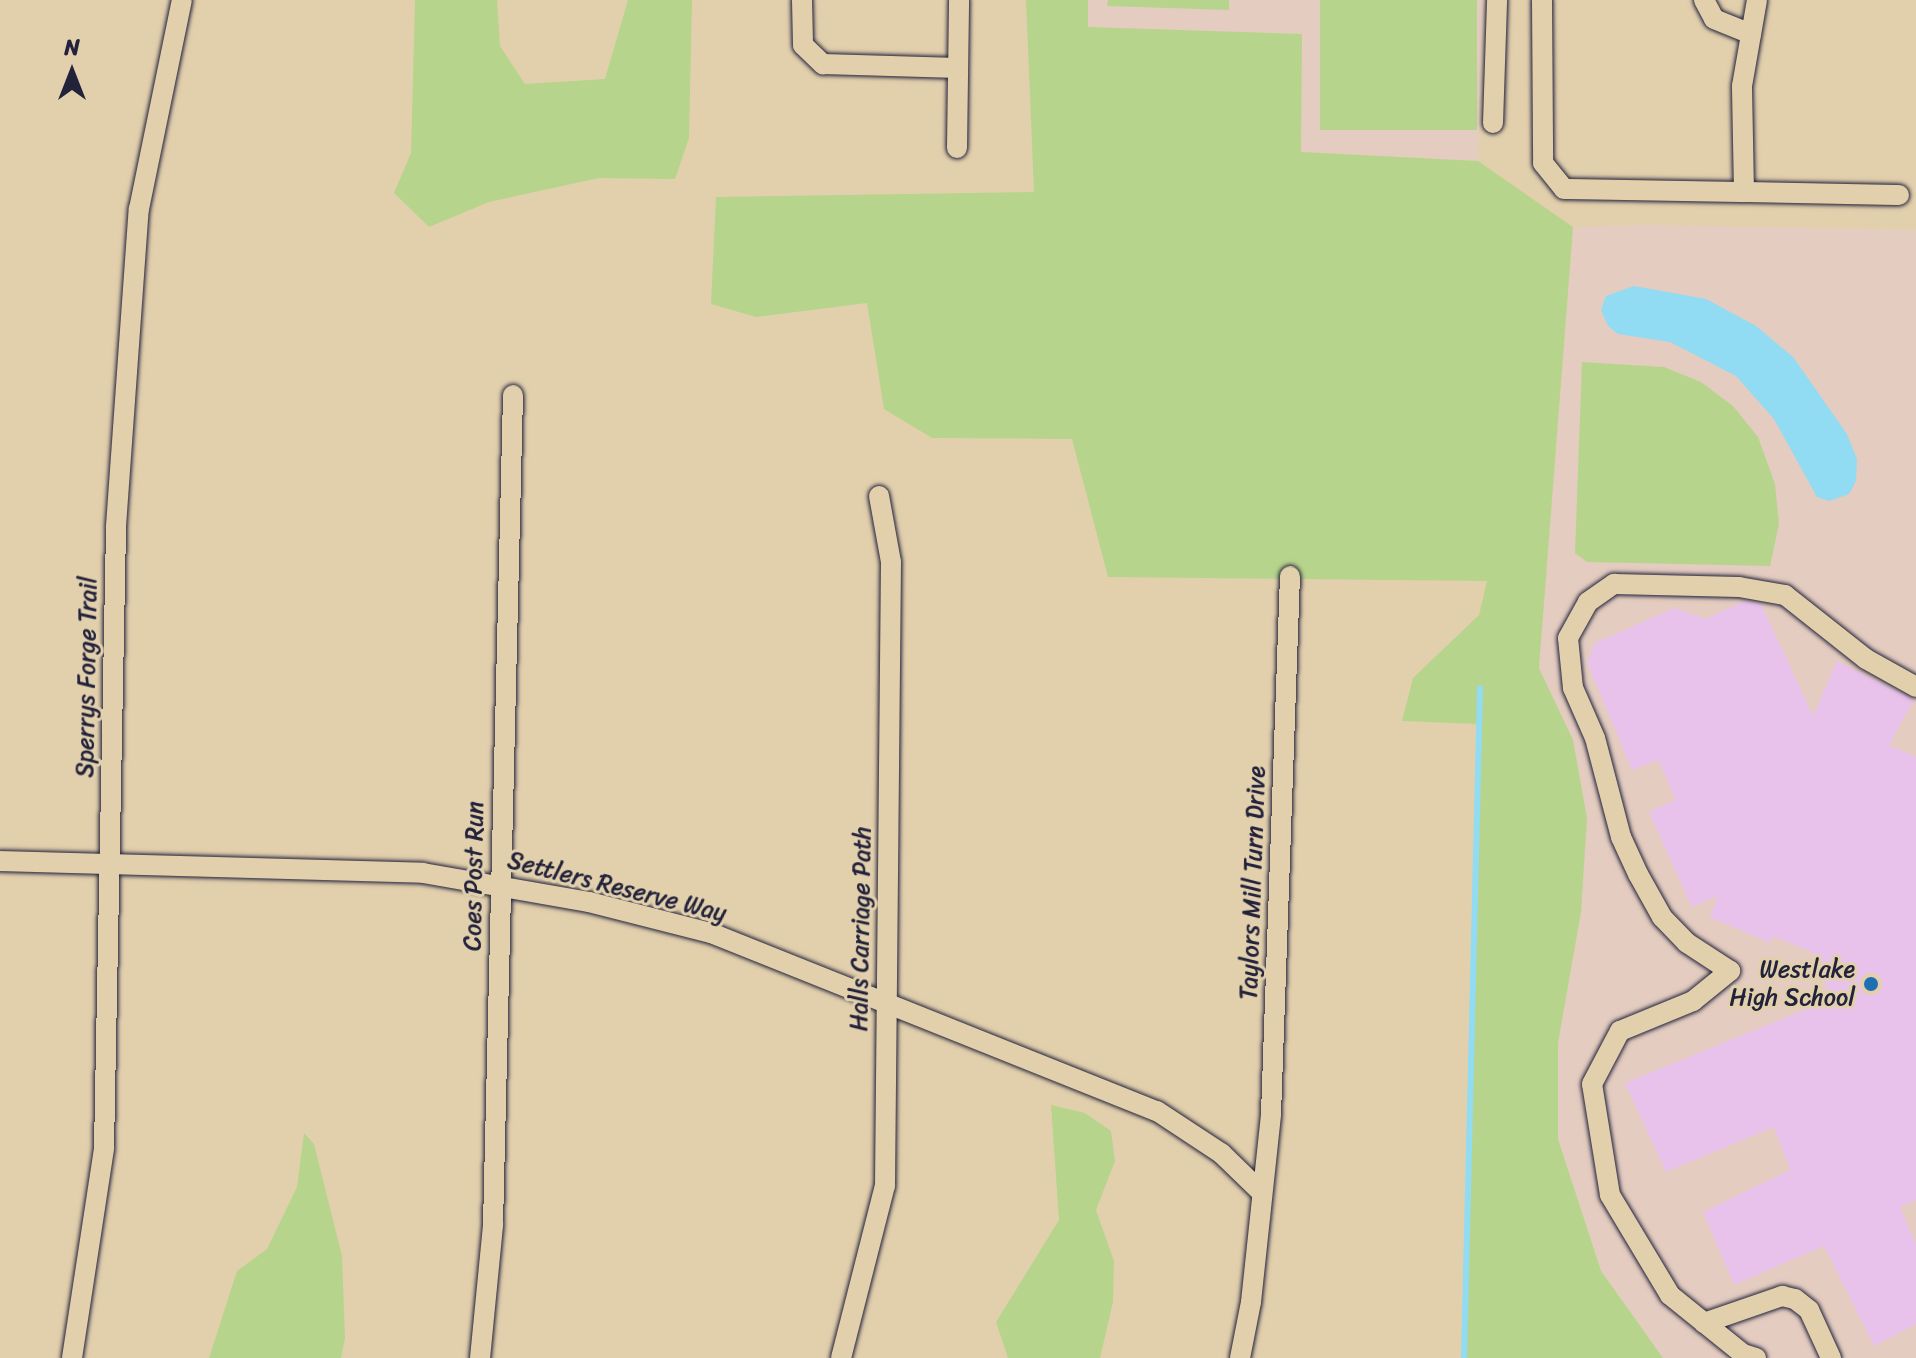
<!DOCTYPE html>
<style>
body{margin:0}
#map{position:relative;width:1916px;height:1358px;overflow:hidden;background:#e2d0ad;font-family:Sriracha,sans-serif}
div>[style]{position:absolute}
.built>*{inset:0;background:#e4ccc0}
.green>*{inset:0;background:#b7d48c;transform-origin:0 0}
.water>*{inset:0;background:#91dbf3}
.stream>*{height:6px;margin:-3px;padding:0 3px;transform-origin:3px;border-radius:3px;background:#91dbf3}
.building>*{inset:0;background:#e8c2eb}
.roads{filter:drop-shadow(0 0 2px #22223b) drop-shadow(0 0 2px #22223b)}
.minor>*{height:20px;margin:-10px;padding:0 10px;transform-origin:10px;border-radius:10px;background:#e2d0ad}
.dots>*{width:22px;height:22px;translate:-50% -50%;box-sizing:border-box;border:4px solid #e2d0ad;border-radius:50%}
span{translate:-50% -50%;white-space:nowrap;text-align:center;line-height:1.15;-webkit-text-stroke:6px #e2d0ad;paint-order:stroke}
.street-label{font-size:24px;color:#22223b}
.poi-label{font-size:24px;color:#22223b}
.right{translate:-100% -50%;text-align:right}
.north{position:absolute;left:32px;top:32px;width:80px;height:80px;-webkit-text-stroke:6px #e2d0ad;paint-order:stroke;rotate:0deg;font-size:22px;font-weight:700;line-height:32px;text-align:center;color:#22223b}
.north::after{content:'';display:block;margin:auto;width:28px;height:36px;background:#22223b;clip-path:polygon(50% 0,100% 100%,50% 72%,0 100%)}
</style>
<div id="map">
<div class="built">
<i style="clip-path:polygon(1088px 0,1484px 0,1478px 161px,1300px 152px,1302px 34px,1088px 27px)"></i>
<i style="clip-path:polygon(1651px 225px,1916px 230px,1916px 1358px,1663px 1358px,1601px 1271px,1558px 1139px,1558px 1043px,1581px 912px,1587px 818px,1539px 668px,1573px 227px)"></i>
</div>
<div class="green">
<i style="clip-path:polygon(415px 0,497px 0,500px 46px,525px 84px,605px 79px,628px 0,692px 0,689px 138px,675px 179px,599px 178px,489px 202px,429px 227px,394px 193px,411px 153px)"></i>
<i style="clip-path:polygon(1026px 0,1088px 0,1088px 27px,1302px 34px,1301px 152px,1478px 161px,1573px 227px,1539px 668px,1573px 740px,1587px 818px,1581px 912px,1558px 1043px,1558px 1139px,1601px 1271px,1663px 1358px,1464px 1358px,1479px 724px,1402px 721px,1413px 678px,1479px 615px,1487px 581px,1108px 577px,1072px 439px,932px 438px,884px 409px,867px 303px,756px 317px,711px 304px,716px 197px,1034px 192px)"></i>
<i style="clip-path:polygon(1108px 0,1229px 0,1229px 10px,1107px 6px)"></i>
<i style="left:1320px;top:0;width:157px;height:130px"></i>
<i style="clip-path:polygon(1582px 362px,1664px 367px,1701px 382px,1733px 406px,1758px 437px,1775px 484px,1779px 524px,1770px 566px,1587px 562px,1575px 553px)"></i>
<i style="clip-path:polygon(1051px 1105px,1085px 1113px,1111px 1131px,1115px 1161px,1096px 1210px,1114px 1261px,1113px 1302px,1100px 1358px,1008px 1358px,996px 1322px,1059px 1220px)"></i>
<i style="clip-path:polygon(304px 1133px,314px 1144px,342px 1256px,345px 1338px,341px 1358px,209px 1358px,237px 1271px,267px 1249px,297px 1187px)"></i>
</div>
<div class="water">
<i style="clip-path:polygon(1634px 286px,1706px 299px,1756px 326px,1793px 357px,1847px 434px,1857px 459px,1856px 481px,1849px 494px,1829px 501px,1817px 497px,1774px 419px,1736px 376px,1670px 342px,1618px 334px,1608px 326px,1601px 310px,1606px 296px)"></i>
</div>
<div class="stream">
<i style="left:1464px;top:1358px;width:670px;rotate:-88.63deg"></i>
</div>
<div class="building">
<i style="clip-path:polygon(1744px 601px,1761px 604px,1813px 716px,1837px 661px,1914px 700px,1889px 745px,1916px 757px,1916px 1200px,1900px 1207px,1916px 1244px,1916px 1324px,1874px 1346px,1824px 1246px,1734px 1285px,1703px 1212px,1790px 1170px,1774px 1127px,1666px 1172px,1625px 1083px,1831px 999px,1812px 952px,1773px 936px,1770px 943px,1710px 917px,1718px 896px,1692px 907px,1649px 812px,1676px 800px,1658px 760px,1632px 770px,1587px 662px,1595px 643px,1675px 608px,1706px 619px)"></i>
</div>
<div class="roads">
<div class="minor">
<i style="left:802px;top:0;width:45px;rotate:88.7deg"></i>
<i style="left:803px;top:45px;width:28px;rotate:44deg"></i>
<i style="left:823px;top:64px;width:135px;rotate:1.7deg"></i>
<i style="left:1542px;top:0;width:163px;rotate:89.6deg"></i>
<i style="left:1543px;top:163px;width:33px;rotate:51deg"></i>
<i style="left:1564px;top:189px;width:180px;rotate:1deg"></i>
<i style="left:1744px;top:192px;width:106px;rotate:-91.1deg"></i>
<i style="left:1742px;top:86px;width:87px;rotate:-80.1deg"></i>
<i style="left:1704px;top:0;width:21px;rotate:62deg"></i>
<i style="left:1714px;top:19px;width:40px;rotate:22deg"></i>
<i style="left:1493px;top:123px;width:123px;rotate:-88.1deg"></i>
<i style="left:957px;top:148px;width:148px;rotate:-89.2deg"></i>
<i style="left:1744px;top:192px;width:155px;rotate:1.1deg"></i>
<i style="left:0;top:861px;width:423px;rotate:1.6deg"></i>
<i style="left:423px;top:873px;width:169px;rotate:9.9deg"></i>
<i style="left:589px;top:902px;width:126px;rotate:14.3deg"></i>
<i style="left:711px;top:933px;width:480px;rotate:21.8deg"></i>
<i style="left:1157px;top:1111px;width:77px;rotate:33.3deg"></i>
<i style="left:1221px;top:1153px;width:53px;rotate:44.2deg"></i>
<i style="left:1704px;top:1323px;width:83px;rotate:-19.1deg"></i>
<i style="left:1782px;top:1296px;width:13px;rotate:13deg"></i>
<i style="left:1795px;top:1299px;width:18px;rotate:38deg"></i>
<i style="left:1809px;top:1310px;width:53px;rotate:65.4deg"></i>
<i style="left:72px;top:1358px;width:212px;rotate:-81.3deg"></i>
<i style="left:104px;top:1148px;width:622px;rotate:-88.89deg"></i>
<i style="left:116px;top:526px;width:318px;rotate:-85.9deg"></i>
<i style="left:139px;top:209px;width:213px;rotate:-78.4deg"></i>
<i style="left:480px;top:1358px;width:134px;rotate:-84.4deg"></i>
<i style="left:493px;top:1225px;width:830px;rotate:-88.62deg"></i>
<i style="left:841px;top:1358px;width:178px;rotate:-75.7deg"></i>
<i style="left:885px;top:1186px;width:624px;rotate:-89.45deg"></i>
<i style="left:891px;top:562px;width:67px;rotate:-100.3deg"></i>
<i style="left:1240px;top:1358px;width:57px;rotate:-78.9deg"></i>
<i style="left:1251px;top:1302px;width:189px;rotate:-83.9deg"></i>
<i style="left:1271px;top:1114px;width:538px;rotate:-87.98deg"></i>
<i style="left:1756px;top:1358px;width:14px;rotate:-163deg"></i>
<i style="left:1743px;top:1354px;width:94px;rotate:-141.1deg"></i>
<i style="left:1670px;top:1295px;width:117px;rotate:-121deg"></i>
<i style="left:1610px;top:1195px;width:112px;rotate:-99.2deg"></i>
<i style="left:1592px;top:1084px;width:60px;rotate:-62.2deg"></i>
<i style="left:1620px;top:1031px;width:79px;rotate:-22.3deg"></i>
<i style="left:1693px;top:1001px;width:48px;rotate:-39deg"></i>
<i style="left:1730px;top:971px;width:51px;rotate:-146.9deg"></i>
<i style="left:1687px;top:943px;width:36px;rotate:-134deg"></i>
<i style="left:1662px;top:917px;width:49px;rotate:-119.2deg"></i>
<i style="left:1638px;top:874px;width:41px;rotate:-114.7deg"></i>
<i style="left:1621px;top:837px;width:102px;rotate:-104.7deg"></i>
<i style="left:1595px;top:738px;width:55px;rotate:-113.7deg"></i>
<i style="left:1573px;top:688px;width:50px;rotate:-95.7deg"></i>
<i style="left:1568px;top:638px;width:41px;rotate:-60.9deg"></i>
<i style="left:1588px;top:602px;width:32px;rotate:-35deg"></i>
<i style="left:1614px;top:584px;width:125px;rotate:1.4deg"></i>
<i style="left:1739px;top:587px;width:47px;rotate:9.9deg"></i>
<i style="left:1785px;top:595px;width:103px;rotate:38.3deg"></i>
<i style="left:1866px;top:659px;width:57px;rotate:29.2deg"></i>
</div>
</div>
<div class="dots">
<i style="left:1871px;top:984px;background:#1f6fb2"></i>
</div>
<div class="street-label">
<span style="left:87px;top:677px;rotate:-89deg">Sperrys Forge Trail</span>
<span style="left:474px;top:876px;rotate:-89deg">Coes Post Run</span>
<span style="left:1253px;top:883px;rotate:-88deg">Taylors Mill Turn Drive</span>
<span style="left:617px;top:887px;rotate:14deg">Settlers Reserve Way</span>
<span style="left:861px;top:929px;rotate:-89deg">Halls Carriage Path</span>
</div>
<div class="poi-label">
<span class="right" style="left:1855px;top:984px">Westlake<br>High School</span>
</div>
<div class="north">N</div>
</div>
